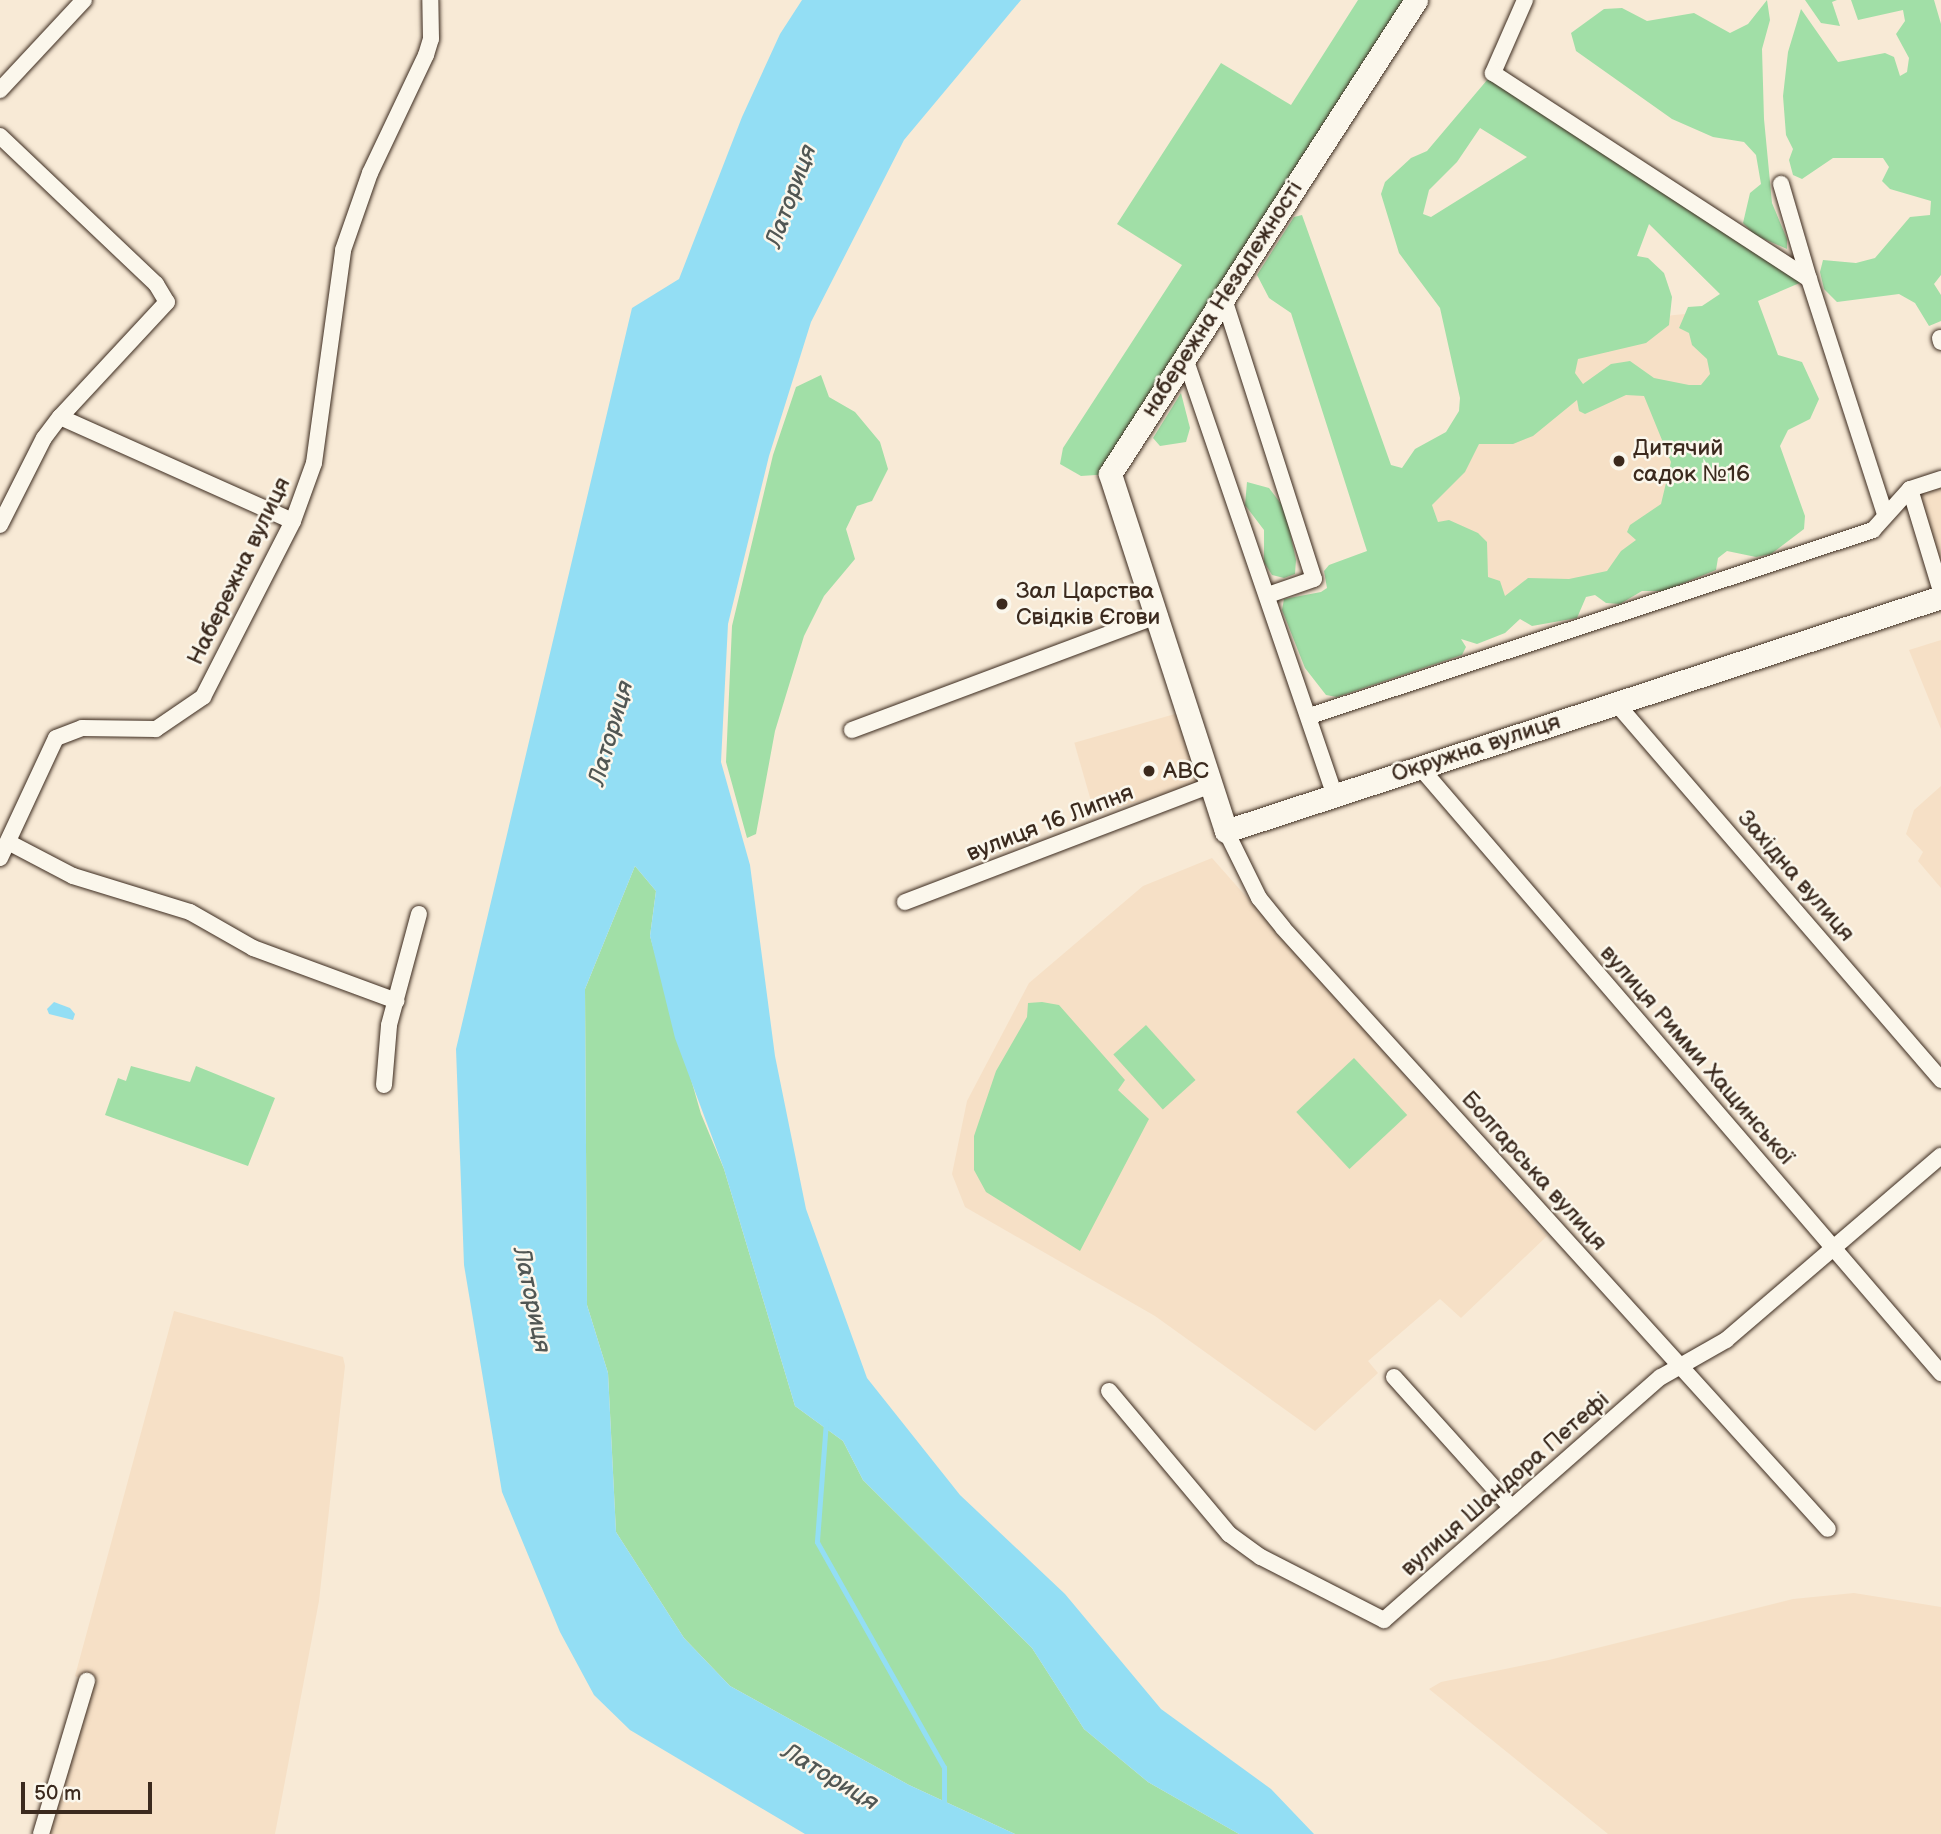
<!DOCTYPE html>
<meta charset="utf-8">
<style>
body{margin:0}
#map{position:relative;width:1941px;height:1834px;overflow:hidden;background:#f8ead6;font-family:"Balsamiq Sans",sans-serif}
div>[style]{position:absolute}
.built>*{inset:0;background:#f6e0c6;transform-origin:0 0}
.green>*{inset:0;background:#a1dfa7;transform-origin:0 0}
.water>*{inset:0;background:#93def4}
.stream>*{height:5px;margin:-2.5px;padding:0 2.5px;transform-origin:2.5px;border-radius:2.5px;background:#93def4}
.roads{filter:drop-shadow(0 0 2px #3b2a1e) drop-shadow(0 0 2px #3b2a1e)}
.street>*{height:16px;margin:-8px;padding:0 8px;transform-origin:8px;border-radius:8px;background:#fbf7ec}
.secondary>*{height:23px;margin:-11.5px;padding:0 11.5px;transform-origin:11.5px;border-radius:11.5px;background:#fbf7ec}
.dots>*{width:19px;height:19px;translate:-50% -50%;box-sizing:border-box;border:4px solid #fbf7ec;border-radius:50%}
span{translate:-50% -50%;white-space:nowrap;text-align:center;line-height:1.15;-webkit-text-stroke:5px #fbf7ec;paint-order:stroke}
.street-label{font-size:23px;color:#3b2a1e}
.poi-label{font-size:23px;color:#3b2a1e}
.left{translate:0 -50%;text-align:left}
.water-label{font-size:24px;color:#515754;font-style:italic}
.scale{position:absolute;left:21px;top:1782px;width:131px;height:32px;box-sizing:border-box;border:4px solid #3b2a1e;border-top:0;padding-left:9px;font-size:21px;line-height:24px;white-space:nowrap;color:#3b2a1e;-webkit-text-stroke:5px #fbf7ec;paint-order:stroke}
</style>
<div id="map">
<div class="built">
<i style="clip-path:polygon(1735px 309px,1801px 518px,1473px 625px,1432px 505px,1524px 330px)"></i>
<i style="clip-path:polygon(1941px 483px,1941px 579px,1915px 492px)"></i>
<i style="clip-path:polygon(1941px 640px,1941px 729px,1909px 650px)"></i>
<i style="left:1182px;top:712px;width:74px;height:112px;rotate:74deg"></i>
<i style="clip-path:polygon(1941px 786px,1941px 888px,1918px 861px,1923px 852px,1906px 834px,1914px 810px)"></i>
<i style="clip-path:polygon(1212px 858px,1547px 1236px,1461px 1318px,1440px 1299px,1368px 1361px,1378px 1373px,1315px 1431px,1155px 1316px,965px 1207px,952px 1174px,967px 1101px,1029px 983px,1143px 886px)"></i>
<i style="clip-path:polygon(174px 1311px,343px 1357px,345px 1366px,319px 1601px,275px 1834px,41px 1834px,87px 1681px,75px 1676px)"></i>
<i style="clip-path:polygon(1854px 1593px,1941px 1607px,1941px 1834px,1608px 1834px,1429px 1689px,1441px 1682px,1549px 1660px,1793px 1599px)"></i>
</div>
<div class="green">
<i style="clip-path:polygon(1358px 0,1416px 0,1110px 474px,1081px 476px,1060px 464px,1063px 448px,1182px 265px,1117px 224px,1221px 63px,1291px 105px)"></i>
<i style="clip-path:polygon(1767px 0,1770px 20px,1762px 49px,1764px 119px,1772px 203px,1787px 239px,1787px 249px,1755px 235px,1743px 223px,1750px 193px,1761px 184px,1756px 155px,1744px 142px,1713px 137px,1672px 119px,1576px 51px,1571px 33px,1604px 9px,1622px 8px,1647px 21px,1694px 13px,1730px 33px,1748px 24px)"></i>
<i style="clip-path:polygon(1805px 0,1837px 0,1832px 2px,1840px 26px,1821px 23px)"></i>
<i style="clip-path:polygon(1851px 0,1934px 0,1941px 24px,1941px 275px,1934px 284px,1941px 295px,1941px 321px,1929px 326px,1915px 303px,1899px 294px,1837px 302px,1824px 289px,1820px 272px,1823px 260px,1856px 263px,1875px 258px,1910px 217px,1930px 215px,1931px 201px,1890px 189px,1882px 181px,1889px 167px,1883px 158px,1833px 158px,1802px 179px,1793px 175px,1789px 160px,1793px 149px,1786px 135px,1783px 96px,1788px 52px,1801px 9px,1838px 62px,1885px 53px,1894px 57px,1900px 76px,1907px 72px,1909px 58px,1896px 34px,1905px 21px,1903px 10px,1858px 20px)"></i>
<i style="clip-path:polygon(evenodd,1493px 73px,1809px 279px,1758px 301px,1778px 355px,1802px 362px,1819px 399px,1810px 419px,1788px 430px,1780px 446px,1805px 516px,1804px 529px,1771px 554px,1756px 557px,1727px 551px,1718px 558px,1716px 570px,1664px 591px,1642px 591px,1620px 604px,1606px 603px,1595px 595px,1586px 597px,1577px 618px,1532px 626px,1520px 619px,1505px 633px,1477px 644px,1461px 639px,1466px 647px,1462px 655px,1337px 697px,1326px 695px,1305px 668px,1282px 610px,1284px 599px,1321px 592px,1327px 588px,1324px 571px,1329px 565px,1367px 551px,1291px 313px,1269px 298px,1257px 275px,1294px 217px,1302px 215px,1391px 465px,1402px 468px,1415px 449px,1446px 432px,1459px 411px,1460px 398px,1440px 308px,1399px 253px,1381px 194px,1385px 182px,1411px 158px,1427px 151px,1493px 73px,1480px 128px,1527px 157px,1431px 217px,1423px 214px,1429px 190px,1457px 162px,1480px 128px,1493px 73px,1649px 224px,1720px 294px,1702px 306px,1688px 307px,1679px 328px,1689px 333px,1692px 345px,1707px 359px,1710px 374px,1701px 385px,1689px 385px,1654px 378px,1630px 361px,1611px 364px,1583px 384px,1575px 373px,1578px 359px,1646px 343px,1669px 325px,1672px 297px,1664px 273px,1648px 258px,1637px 256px,1649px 224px,1493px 73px,1626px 395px,1644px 396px,1671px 462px,1661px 504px,1630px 525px,1627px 532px,1636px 540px,1621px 551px,1607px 571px,1569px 579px,1528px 578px,1505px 596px,1500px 581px,1488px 577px,1487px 542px,1478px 533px,1449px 520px,1438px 522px,1432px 505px,1465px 472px,1479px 444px,1513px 444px,1533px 436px,1577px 400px,1579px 411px,1585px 414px,1626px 395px)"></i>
<i style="clip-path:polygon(821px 375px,829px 397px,855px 412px,880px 442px,888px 469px,872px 501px,857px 506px,846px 529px,855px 559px,824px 596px,804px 636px,775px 731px,756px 834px,747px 838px,726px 762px,732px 626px,773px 455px,796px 387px)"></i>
<i style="clip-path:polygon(1181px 393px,1190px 428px,1186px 442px,1160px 446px,1153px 438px)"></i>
<i style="clip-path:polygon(1247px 482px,1269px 488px,1285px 509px,1296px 560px,1295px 574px,1284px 578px,1272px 575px,1264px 562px,1264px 530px,1245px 505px)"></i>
<i style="clip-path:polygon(635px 866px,656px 891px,650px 936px,701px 1114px,724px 1169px,795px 1406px,843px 1441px,863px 1480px,1032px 1648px,1084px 1729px,1148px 1782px,1239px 1834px,1015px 1834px,909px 1785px,730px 1686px,684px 1638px,616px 1532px,608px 1373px,587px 1305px,585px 989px)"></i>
<i style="clip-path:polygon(1042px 1002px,1059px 1005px,1125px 1080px,1118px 1090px,1149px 1119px,1080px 1251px,986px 1192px,974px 1170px,974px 1136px,996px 1071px,1027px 1017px,1028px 1003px)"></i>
<i style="left:1146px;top:1025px;width:74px;height:44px;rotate:48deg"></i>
<i style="left:1354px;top:1058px;width:78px;height:79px;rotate:47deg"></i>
<i style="clip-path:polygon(131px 1066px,190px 1082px,196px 1066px,275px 1098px,248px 1166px,105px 1115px,118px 1078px,126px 1081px)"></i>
</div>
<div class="water">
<i style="clip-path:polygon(802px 0,1021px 0,904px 140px,811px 322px,769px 456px,728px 624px,721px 762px,750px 865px,775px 1056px,806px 1209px,867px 1378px,960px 1495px,1065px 1594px,1161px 1709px,1271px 1789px,1314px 1834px,1239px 1834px,1148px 1782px,1084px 1729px,1032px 1648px,863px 1480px,843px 1441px,795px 1406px,724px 1169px,675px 1038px,650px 936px,656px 891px,635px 866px,585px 989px,587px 1305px,608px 1373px,616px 1532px,684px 1638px,730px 1686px,909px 1785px,1015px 1834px,805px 1834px,630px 1730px,594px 1695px,560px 1632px,502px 1492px,464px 1265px,456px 1049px,632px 308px,679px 279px,742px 117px,780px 34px)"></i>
<i style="clip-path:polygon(54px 1002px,70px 1008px,75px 1014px,73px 1020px,49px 1014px,47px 1009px)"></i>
</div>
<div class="stream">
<i style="left:826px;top:1421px;width:121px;rotate:94.3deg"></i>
<i style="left:817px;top:1542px;width:258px;rotate:60.6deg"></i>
<i style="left:944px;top:1767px;width:38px;rotate:90deg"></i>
</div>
<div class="roads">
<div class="street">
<i style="left:1525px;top:0;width:80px;rotate:113.7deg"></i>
<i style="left:1493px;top:73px;width:377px;rotate:33.1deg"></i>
<i style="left:1809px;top:279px;width:247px;rotate:72.1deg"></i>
<i style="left:0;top:90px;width:123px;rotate:-47deg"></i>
<i style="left:0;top:136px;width:215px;rotate:43.5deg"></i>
<i style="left:156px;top:284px;width:21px;rotate:59deg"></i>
<i style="left:167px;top:302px;width:157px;rotate:132.9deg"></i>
<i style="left:1781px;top:184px;width:99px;rotate:73.6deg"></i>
<i style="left:1224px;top:299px;width:294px;rotate:72.2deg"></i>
<i style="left:1314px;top:579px;width:49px;rotate:160.8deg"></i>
<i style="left:1940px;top:338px;width:4px;rotate:76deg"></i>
<i style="left:1185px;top:358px;width:461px;rotate:71.1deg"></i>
<i style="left:1910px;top:489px;width:33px;rotate:-18deg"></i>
<i style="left:0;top:525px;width:97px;rotate:-63.2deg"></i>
<i style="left:44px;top:438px;width:26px;rotate:-53deg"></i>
<i style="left:60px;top:417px;width:255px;rotate:24.1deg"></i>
<i style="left:1616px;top:703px;width:498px;rotate:49.2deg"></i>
<i style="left:1310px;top:716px;width:593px;rotate:-18.28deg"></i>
<i style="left:1873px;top:530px;width:55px;rotate:-47.9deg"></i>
<i style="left:1910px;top:489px;width:107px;rotate:73.1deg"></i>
<i style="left:852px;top:730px;width:328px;rotate:-20.5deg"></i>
<i style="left:1419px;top:766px;width:801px;rotate:49.31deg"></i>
<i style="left:1226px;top:831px;width:75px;rotate:63.8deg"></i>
<i style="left:1259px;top:898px;width:38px;rotate:51deg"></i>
<i style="left:1283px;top:928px;width:811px;rotate:47.8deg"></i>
<i style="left:8px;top:842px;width:73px;rotate:27.6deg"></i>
<i style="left:73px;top:876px;width:122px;rotate:17.1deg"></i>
<i style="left:190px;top:912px;width:73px;rotate:29.7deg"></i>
<i style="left:253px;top:948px;width:153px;rotate:20.3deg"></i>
<i style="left:0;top:858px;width:132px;rotate:-65deg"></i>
<i style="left:56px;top:738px;width:28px;rotate:-21deg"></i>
<i style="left:82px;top:728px;width:74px;rotate:0.8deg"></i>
<i style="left:156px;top:729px;width:57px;rotate:-34.2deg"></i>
<i style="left:203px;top:697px;width:198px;rotate:-62.9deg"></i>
<i style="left:293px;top:521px;width:62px;rotate:-70.1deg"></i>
<i style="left:314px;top:463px;width:215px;rotate:-82.2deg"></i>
<i style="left:343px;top:250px;width:82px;rotate:-70.7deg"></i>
<i style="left:370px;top:173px;width:131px;rotate:-64.6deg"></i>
<i style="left:426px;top:55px;width:17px;rotate:-73deg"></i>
<i style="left:431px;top:39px;width:39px;rotate:-91deg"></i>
<i style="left:905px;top:902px;width:328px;rotate:-20.9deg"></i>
<i style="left:384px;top:1085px;width:60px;rotate:-85.2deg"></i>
<i style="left:389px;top:1025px;width:115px;rotate:-74.9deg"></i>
<i style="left:1394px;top:1377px;width:176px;rotate:48deg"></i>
<i style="left:1109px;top:1391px;width:187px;rotate:50deg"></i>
<i style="left:1229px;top:1534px;width:39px;rotate:36deg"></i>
<i style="left:1261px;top:1557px;width:138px;rotate:27.1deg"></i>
<i style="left:1384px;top:1620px;width:368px;rotate:-41.3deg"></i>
<i style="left:1661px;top:1377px;width:75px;rotate:-29.6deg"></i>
<i style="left:1726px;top:1340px;width:283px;rotate:-40.6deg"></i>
<i style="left:41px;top:1834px;width:160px;rotate:-73.3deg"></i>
</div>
<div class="secondary">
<i style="left:1416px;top:0;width:564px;rotate:122.85deg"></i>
<i style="left:1110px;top:474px;width:375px;rotate:72deg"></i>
<i style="left:1226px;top:831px;width:752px;rotate:-18.12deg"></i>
</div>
</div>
<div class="dots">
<i style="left:1619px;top:461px;background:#3b2a1e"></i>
<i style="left:1002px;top:604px;background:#3b2a1e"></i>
<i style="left:1149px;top:771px;background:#3b2a1e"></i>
</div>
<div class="street-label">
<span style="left:1222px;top:299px;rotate:-57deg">набережна Незалежності</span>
<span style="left:239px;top:571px;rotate:-64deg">Набережна вулиця</span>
<span style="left:1476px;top:748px;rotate:-18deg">Окружна вулиця</span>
<span style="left:1050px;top:823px;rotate:-21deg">вулиця 16 Липня</span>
<span style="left:1796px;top:876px;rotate:49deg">Західна вулиця</span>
<span style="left:1697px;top:1055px;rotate:49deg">вулиця Римми Хащинської</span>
<span style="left:1534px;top:1171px;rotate:48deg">Болгарська вулиця</span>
<span style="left:1505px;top:1484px;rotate:-41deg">вулиця Шандора Петефі</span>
</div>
<div class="poi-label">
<span class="left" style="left:1633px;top:461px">Дитячий<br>садок №16</span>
<span class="left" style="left:1016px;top:604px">Зал Царства<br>Свідків Єгови</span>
<span class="left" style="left:1163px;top:771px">ABC</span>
</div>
<div class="water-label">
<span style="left:791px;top:196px;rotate:-70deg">Латориця</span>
<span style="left:611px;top:733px;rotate:-74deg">Латориця</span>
<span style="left:532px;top:1300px;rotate:78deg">Латориця</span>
<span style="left:830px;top:1777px;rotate:31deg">Латориця</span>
</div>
<div class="scale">50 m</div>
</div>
